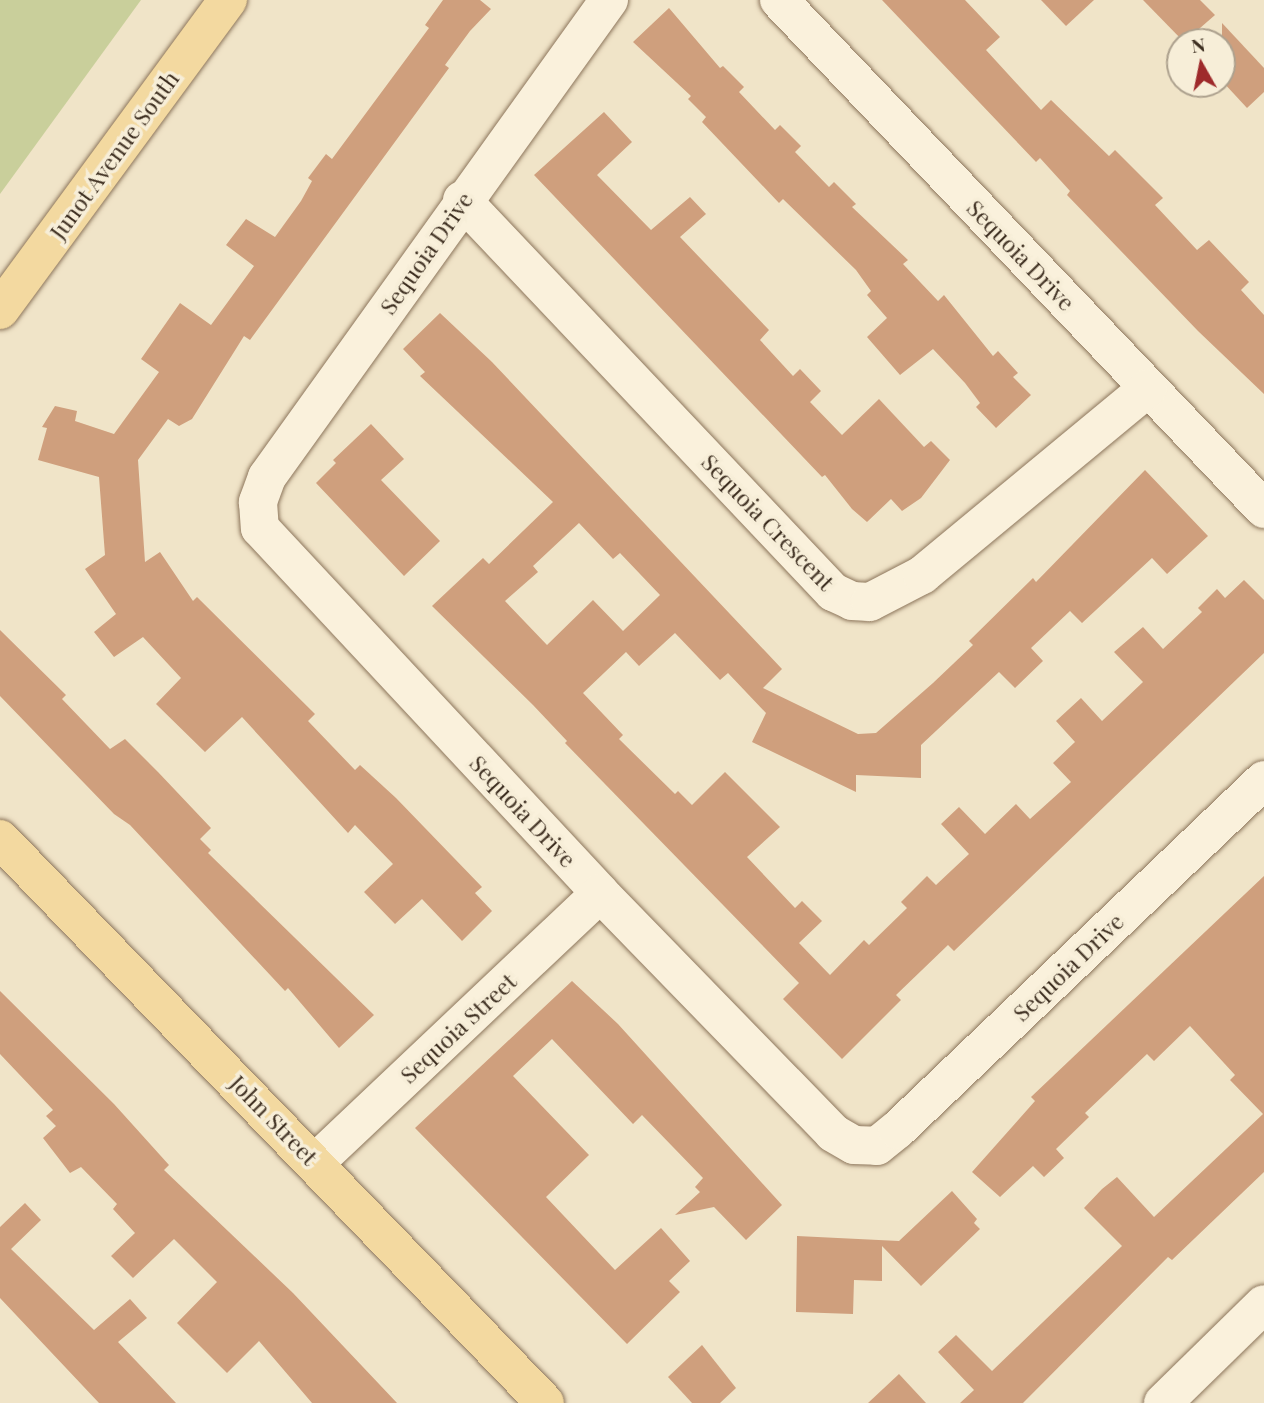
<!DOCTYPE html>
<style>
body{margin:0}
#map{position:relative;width:1264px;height:1403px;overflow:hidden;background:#f0e4c8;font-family:"Playfair Display",serif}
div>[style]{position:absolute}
.green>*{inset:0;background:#c9cf9b}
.building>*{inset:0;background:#cf9f7d}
.roads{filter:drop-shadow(0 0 2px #8d765c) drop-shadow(0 0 2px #8d765c)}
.minor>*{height:38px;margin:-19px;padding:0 19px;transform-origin:19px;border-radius:19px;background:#faf1dc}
.major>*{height:38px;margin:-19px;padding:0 19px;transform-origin:19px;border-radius:19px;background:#f3d9a0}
span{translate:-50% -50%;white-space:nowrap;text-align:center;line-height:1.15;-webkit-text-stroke:7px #f7eed8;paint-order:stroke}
.street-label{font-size:23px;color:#3d2e20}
.north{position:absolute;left:1166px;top:28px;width:70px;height:70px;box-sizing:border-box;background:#f7eed8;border:2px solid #ada18e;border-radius:50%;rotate:351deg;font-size:19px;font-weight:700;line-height:28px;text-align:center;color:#3d2e20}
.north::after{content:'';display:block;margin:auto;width:24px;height:32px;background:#9e2a2b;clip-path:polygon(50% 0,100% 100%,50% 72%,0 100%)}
</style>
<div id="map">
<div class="green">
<i style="clip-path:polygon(0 0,141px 0,0 194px)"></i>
</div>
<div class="building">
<i style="clip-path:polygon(443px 0,480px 0,491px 9px,470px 31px,445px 65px,449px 68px,250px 340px,244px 336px,192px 419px,179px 426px,168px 419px,138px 460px,145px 562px,160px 552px,193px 601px,197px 597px,315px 714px,308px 721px,355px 770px,360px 765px,396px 798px,482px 887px,475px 893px,492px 911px,462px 941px,422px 899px,395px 924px,364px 892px,393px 864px,355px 825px,348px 833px,242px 717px,205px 752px,156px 704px,181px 678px,143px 637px,114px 657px,94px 632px,116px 614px,85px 569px,105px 555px,99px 477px,38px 460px,47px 428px,42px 427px,55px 406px,77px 411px,75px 421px,114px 434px,159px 372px,141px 359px,180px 303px,211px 325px,254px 266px,226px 245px,246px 219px,275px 237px,301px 201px,312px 181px,308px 178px,326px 154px,332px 159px,429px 28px,425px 25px)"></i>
<i style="clip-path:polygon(882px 0,965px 0,1000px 37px,986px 50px,1041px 110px,1051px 100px,1109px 156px,1115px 150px,1163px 198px,1155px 205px,1197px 250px,1209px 240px,1249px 282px,1241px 290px,1264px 315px,1264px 394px,1198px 331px,1067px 195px,1070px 191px,1040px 158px,1036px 162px)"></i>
<i style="clip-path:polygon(1041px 0,1094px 0,1066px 26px)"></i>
<i style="clip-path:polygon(1143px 0,1200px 0,1215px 15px,1184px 42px)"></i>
<i style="clip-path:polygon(669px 8px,720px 68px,723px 66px,744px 87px,739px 92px,775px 130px,780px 125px,801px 146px,795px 152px,829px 187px,834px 182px,856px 204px,852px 207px,908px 260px,903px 264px,938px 301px,944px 295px,993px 356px,998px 351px,1018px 373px,1013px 377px,1031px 395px,996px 428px,976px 407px,980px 403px,965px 383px,933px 349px,900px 375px,867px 337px,887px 318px,867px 295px,871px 291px,856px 270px,783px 199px,779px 203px,702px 122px,706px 117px,688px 99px,691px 96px,633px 42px)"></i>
<i style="clip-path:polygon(1222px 23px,1264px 68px,1264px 92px,1247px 108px,1222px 81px)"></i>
<i style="clip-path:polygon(604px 112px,632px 142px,597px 175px,651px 230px,690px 197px,706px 214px,680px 237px,769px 330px,760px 340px,793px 376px,800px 369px,821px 391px,810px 402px,842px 435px,879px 399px,924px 447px,931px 441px,950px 460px,921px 498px,902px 511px,891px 499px,867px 522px,852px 509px,825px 475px,822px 477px,534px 175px)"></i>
<i style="clip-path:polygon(evenodd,440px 313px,492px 362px,782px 669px,763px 688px,858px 734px,876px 733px,933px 683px,973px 645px,969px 641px,1033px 578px,1036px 582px,1145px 470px,1208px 536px,1167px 574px,1152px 558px,1082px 623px,1070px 611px,1031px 648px,1043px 661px,1015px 688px,999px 672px,921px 745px,921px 778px,856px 775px,856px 792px,752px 742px,766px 713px,728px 673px,720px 680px,675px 633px,639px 666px,626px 652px,583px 693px,623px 735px,619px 739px,675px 794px,678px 791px,692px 805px,725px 772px,780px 827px,747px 857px,795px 908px,802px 901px,822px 921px,799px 943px,830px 975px,864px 940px,869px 945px,907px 908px,901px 902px,927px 876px,936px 885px,969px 854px,941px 824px,959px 807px,985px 834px,1016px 804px,1030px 819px,1071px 782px,1053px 763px,1075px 742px,1056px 721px,1081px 698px,1102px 721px,1143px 682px,1114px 652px,1143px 627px,1163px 649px,1202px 612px,1198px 608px,1217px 589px,1225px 598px,1244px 580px,1264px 600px,1264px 653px,954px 951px,948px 945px,896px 995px,901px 1000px,842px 1059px,783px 999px,799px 983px,565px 743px,567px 741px,533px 705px,432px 606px,483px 558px,489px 564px,553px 502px,420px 376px,425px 372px,403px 349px,440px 313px,579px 523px,613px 559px,620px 553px,660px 595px,623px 631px,593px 600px,547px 645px,505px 601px,538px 572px,533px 566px,579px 523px)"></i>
<i style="clip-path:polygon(371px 424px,404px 459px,381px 480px,440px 541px,404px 576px,316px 483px,336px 463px,333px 460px)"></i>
<i style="clip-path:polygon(0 630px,66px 695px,62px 699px,110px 749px,125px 739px,158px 772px,211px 828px,200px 839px,211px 850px,208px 853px,374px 1015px,339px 1048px,288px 988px,285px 991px,130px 825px,114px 814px,0 696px)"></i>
<i style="clip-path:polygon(1264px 876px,1264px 1172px,1172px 1260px,1168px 1257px,1023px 1403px,960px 1403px,974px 1390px,938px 1352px,956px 1335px,992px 1371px,1122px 1246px,1084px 1208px,1102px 1189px,1117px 1177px,1154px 1217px,1263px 1114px,1230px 1080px,1235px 1075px,1190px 1026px,1154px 1061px,1147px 1054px,1085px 1113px,1089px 1117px,1056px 1149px,1064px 1158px,1044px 1177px,1033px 1166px,1000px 1197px,972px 1172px,1035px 1101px,1031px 1097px)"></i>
<i style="clip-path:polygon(572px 981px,618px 1024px,782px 1205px,746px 1240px,714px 1207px,675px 1215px,700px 1192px,695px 1187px,703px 1178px,642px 1115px,633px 1124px,552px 1039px,513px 1076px,589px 1155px,546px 1197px,615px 1270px,661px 1228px,690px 1261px,669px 1281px,680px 1292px,627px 1344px,415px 1128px)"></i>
<i style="clip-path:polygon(0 991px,114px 1104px,169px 1165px,164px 1170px,293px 1293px,397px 1403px,312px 1403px,259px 1341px,227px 1373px,177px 1323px,217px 1282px,174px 1239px,133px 1278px,111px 1256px,135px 1233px,113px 1209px,117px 1204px,81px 1167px,70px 1173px,43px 1138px,56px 1126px,46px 1116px,53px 1110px,0 1054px)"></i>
<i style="clip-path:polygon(952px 1191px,977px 1219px,974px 1223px,980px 1229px,921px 1286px,882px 1246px,882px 1281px,854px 1280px,853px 1314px,796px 1312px,797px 1236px,899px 1241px)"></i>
<i style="clip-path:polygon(25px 1203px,41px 1220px,11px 1249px,94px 1330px,130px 1299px,147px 1318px,118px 1342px,176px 1403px,99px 1403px,0 1298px,0 1227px)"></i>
<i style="clip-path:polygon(702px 1345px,736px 1388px,720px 1403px,692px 1403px,668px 1377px)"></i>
<i style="clip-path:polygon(899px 1374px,926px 1403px,868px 1403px)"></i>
</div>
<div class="roads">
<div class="minor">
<i style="left:609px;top:0;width:587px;rotate:125.64deg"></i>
<i style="left:267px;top:477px;width:27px;rotate:110deg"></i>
<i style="left:258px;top:502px;width:26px;rotate:86deg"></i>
<i style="left:260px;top:528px;width:499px;rotate:47deg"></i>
<i style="left:600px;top:893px;width:334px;rotate:45.8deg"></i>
<i style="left:833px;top:1133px;width:24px;rotate:30deg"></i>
<i style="left:854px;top:1145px;width:23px;rotate:2deg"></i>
<i style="left:877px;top:1146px;width:26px;rotate:-39deg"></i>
<i style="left:897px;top:1130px;width:507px;rotate:-43.64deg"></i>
<i style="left:779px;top:0;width:703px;rotate:46.38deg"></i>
<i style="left:462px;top:200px;width:540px;rotate:46.58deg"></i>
<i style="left:833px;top:592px;width:21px;rotate:25deg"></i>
<i style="left:852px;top:601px;width:18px;rotate:3deg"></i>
<i style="left:870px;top:602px;width:59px;rotate:-27.4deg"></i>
<i style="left:922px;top:575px;width:293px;rotate:-39.6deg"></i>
<i style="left:316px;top:1162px;width:391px;rotate:-43.4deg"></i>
<i style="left:1163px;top:1403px;width:141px;rotate:-44.4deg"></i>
</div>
<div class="major">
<i style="left:0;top:310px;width:385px;rotate:-53.7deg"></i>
<i style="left:0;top:839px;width:784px;rotate:45.98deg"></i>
</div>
</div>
<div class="street-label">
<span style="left:114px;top:155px;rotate:-54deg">Junot Avenue South</span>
<span style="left:426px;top:253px;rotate:-55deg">Sequoia Drive</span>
<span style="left:1021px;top:255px;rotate:46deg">Sequoia Drive</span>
<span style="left:768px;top:522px;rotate:46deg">Sequoia Crescent</span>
<span style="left:523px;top:811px;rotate:47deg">Sequoia Drive</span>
<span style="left:1068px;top:967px;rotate:-44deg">Sequoia Drive</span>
<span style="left:458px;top:1028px;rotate:-43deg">Sequoia Street</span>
<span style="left:274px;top:1120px;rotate:46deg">John Street</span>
</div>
<div class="north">N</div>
</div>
